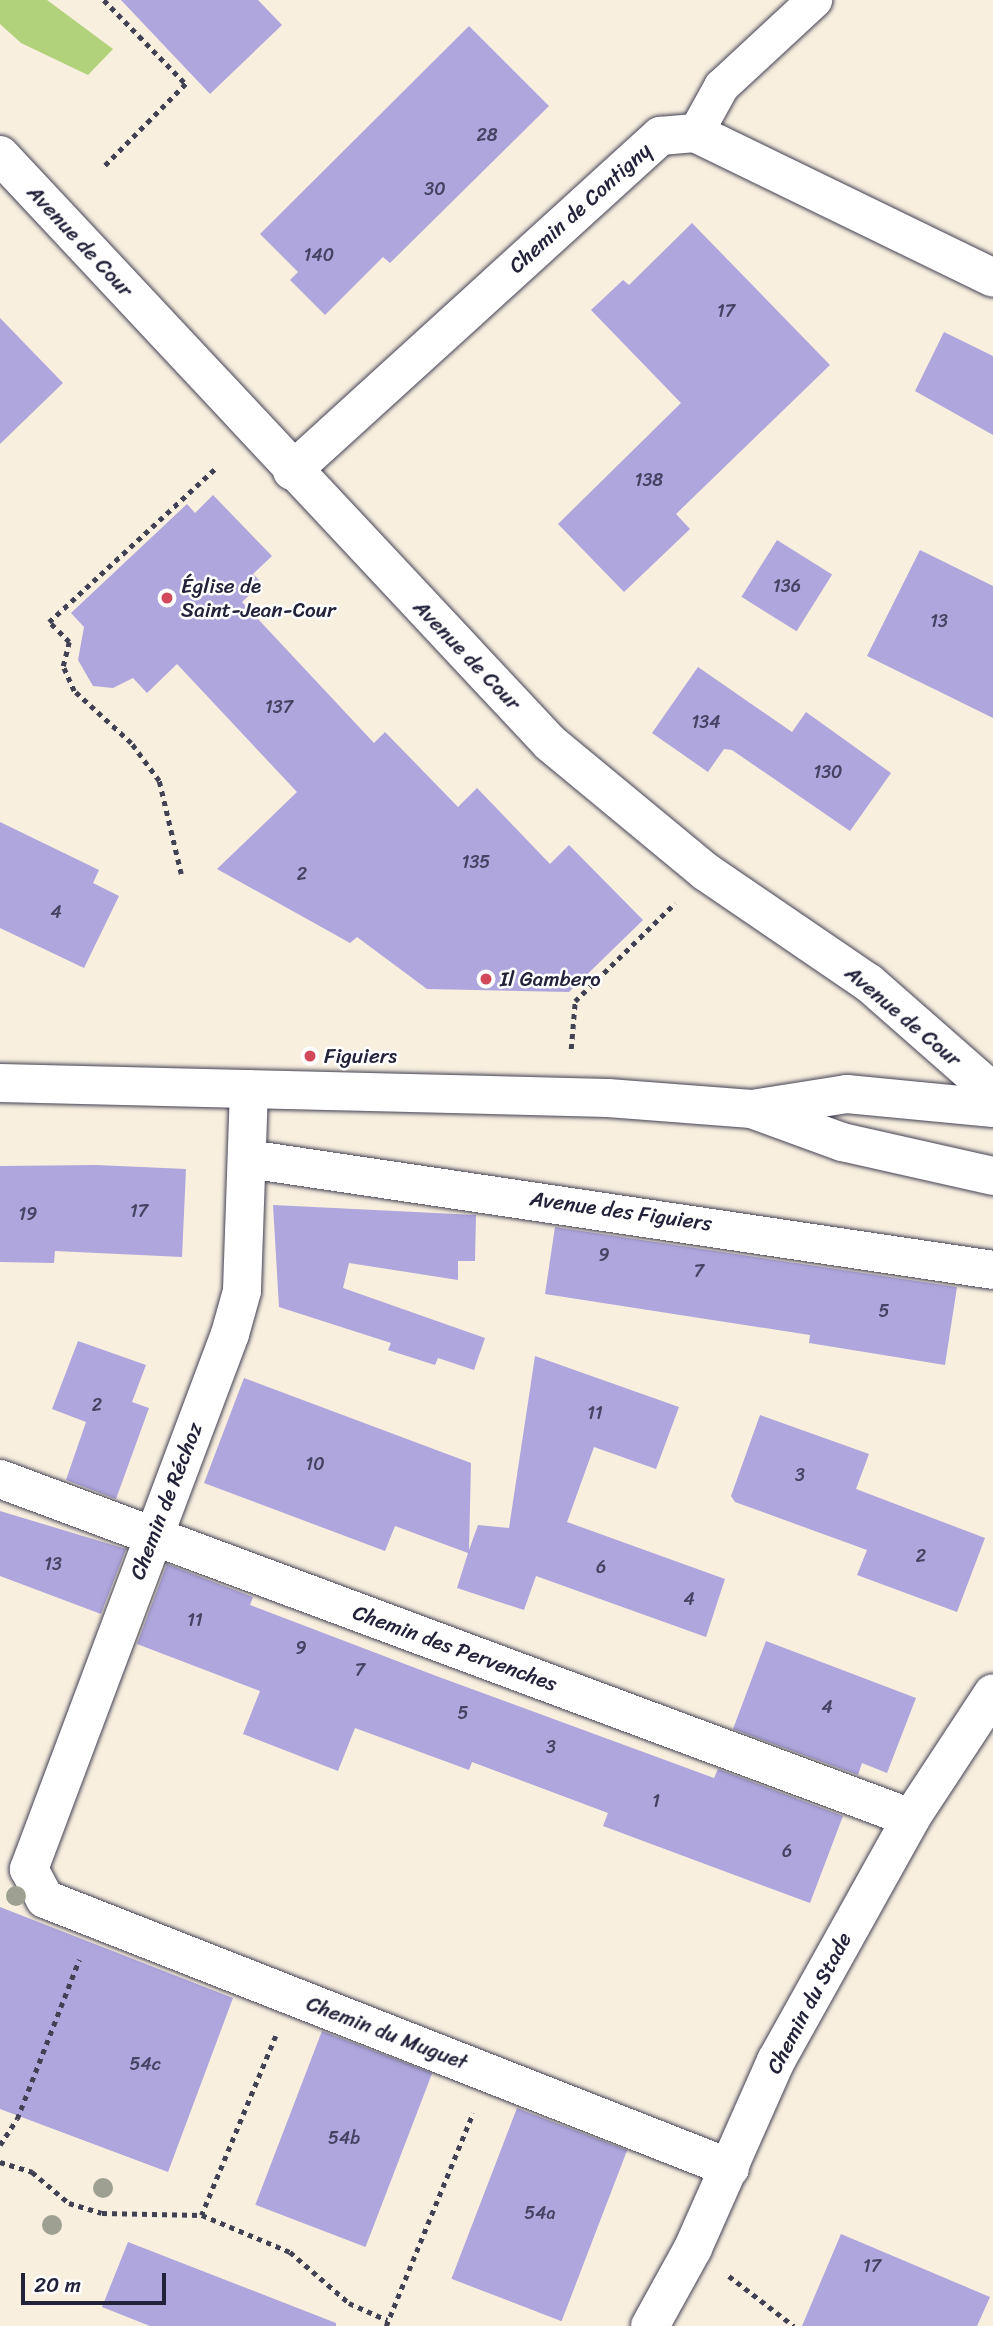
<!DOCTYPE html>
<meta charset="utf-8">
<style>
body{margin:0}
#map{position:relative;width:993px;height:2326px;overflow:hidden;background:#f8efdf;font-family:Sriracha,sans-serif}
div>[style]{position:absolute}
.green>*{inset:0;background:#b1d27a}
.building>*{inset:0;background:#aea6dc;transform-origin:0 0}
.path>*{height:4.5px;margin-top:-2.25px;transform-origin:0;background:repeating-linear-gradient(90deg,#424154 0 5px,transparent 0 10px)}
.roads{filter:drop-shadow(0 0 2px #424154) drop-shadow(0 0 2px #424154)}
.pedestrian>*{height:35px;margin:-17.5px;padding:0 17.5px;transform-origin:17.5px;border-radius:17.5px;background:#fff}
.minor>*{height:38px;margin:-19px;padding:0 19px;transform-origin:19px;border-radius:19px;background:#fff}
.tertiary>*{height:38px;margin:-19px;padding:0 19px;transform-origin:19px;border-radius:19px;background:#fff}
.trees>*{width:20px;height:20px;margin:-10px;border-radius:50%;background:#9ea091}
.dots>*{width:19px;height:19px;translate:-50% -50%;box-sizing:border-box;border:4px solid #fff;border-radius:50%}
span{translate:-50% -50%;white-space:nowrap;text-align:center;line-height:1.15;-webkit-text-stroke:5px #fff;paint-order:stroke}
.number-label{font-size:18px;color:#454363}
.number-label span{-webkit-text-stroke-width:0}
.street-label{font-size:21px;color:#22223b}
.poi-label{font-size:21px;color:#22223b}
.left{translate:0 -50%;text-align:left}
.scale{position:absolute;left:21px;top:2273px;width:145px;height:32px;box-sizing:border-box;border:4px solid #22223b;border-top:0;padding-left:9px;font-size:21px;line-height:24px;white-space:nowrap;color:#22223b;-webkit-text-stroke:5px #fff;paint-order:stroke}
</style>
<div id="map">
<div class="green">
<i style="clip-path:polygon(0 0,47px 0,113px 49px,88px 75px,21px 43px,0 24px)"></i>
</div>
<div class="building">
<i style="clip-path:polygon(121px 0,258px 0,282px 25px,210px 94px)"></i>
<i style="clip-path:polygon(469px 26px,549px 106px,390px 263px,383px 257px,325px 315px,290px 280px,298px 272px,260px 234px)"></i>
<i style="clip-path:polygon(692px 223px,830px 365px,676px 514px,690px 529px,624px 592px,558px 524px,681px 403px,591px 310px,623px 280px,629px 285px)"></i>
<i style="clip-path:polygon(0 318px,63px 383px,0 444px)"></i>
<i style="clip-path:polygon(944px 332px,993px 356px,993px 435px,915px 391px)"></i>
<i style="clip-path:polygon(213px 495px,272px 556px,253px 574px,262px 583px,242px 602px,374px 743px,385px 732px,458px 807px,477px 788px,550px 864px,569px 845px,643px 920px,569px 992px,427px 989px,357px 937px,350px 943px,217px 869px,297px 792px,177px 664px,147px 693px,133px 678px,113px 688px,93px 686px,78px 660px,84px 627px,71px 613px,187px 504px,195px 513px)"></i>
<i style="left:777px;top:540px;width:65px;height:67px;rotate:32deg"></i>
<i style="clip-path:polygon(920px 550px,993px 586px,993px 718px,867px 656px)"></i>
<i style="clip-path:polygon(698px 667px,792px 732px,806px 712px,891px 773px,850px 831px,732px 750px,724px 749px,708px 772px,652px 733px)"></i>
<i style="clip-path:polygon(0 822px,99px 870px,93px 883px,119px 896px,84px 968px,0 928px)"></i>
<i style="clip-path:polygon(96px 1165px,186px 1169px,182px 1257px,55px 1251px,54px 1263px,0 1262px,0 1166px)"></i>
<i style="clip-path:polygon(273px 1205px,476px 1215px,475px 1261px,458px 1261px,458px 1280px,349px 1263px,343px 1288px,485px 1338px,474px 1370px,438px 1358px,435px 1365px,388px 1350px,391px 1343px,279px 1307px)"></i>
<i style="clip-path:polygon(555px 1227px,957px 1287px,945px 1365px,809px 1343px,810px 1335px,545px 1294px)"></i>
<i style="clip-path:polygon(78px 1341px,146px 1365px,132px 1402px,149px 1408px,116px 1499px,66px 1480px,86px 1422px,52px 1409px)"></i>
<i style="clip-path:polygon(535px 1356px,679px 1407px,656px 1469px,594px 1447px,567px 1522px,725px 1579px,706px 1637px,536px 1576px,524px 1610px,457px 1588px,468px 1553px,395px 1526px,385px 1551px,204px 1483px,244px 1378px,471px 1463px,469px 1550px,478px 1525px,509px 1528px)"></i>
<i style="clip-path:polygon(760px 1415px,869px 1454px,856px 1489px,985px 1538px,957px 1612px,857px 1575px,867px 1550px,735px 1502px,731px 1496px)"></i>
<i style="clip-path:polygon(0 1511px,126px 1549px,101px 1614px,0 1576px)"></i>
<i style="clip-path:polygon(167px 1564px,253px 1597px,250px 1605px,439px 1677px,714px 1778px,718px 1769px,843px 1816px,810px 1903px,603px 1826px,608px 1813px,472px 1762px,469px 1770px,355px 1728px,338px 1771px,243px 1734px,260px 1691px,137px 1644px)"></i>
<i style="clip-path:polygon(766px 1641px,916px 1698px,887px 1773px,862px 1763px,858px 1775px,733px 1729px)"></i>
<i style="clip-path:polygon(0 1907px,233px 1998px,168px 2172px,0 2109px)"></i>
<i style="left:322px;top:2031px;width:118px;height:186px;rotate:21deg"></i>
<i style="left:517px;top:2108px;width:118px;height:183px;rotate:21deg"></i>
<i style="clip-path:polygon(841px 2234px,990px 2297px,977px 2326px,802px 2326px)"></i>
<i style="clip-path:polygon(128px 2242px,336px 2323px,336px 2326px,150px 2326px,102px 2307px)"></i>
</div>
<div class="path">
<i style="left:104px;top:0;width:117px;rotate:45.7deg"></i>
<i style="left:186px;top:84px;width:117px;rotate:134.7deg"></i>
<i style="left:181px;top:874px;width:96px;rotate:-103.3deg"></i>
<i style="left:159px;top:781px;width:47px;rotate:-126.4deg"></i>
<i style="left:131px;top:743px;width:77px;rotate:-137.6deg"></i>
<i style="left:74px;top:691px;width:27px;rotate:-114deg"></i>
<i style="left:63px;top:666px;width:25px;rotate:-76deg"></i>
<i style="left:69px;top:642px;width:28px;rotate:-135deg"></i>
<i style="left:49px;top:622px;width:226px;rotate:-42.7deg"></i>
<i style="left:571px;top:1049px;width:48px;rotate:-85.2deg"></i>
<i style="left:575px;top:1001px;width:140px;rotate:-44.4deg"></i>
<i style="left:276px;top:2036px;width:194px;rotate:112.5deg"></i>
<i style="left:202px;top:2215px;width:95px;rotate:22.8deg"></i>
<i style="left:290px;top:2252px;width:78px;rotate:40.8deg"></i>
<i style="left:349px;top:2303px;width:42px;rotate:24.1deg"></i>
<i style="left:0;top:2145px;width:31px;rotate:-57deg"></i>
<i style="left:17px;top:2119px;width:171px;rotate:-68.7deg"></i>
<i style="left:0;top:2162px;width:34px;rotate:17deg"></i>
<i style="left:32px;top:2172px;width:48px;rotate:40deg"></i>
<i style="left:69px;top:2203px;width:34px;rotate:17deg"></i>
<i style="left:102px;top:2213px;width:100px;rotate:1.1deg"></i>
<i style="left:729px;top:2276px;width:82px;rotate:37.6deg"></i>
<i style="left:386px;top:2326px;width:230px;rotate:-67.8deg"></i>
</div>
<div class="roads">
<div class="pedestrian">
<i style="left:695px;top:133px;width:54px;rotate:-61deg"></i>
<i style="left:721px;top:86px;width:127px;rotate:-42.8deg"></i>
</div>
<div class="minor">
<i style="left:292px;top:471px;width:498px;rotate:-42.3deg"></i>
<i style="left:660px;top:136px;width:35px;rotate:-5deg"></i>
<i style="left:695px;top:133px;width:331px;rotate:25.9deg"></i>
<i style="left:249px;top:1089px;width:202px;rotate:92deg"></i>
<i style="left:242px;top:1291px;width:45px;rotate:105.6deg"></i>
<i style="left:230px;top:1334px;width:572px;rotate:110.59deg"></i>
<i style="left:29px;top:1869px;width:34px;rotate:62deg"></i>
<i style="left:45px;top:1899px;width:736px;rotate:21.44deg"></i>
<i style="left:248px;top:1159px;width:753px;rotate:8.47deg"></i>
<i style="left:0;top:1479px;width:972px;rotate:20.41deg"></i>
<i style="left:650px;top:2326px;width:89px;rotate:-61.1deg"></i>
<i style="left:693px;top:2248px;width:205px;rotate:-66.1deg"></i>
<i style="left:776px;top:2061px;width:278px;rotate:-60.9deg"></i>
<i style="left:911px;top:1818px;width:149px;rotate:-56.7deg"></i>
</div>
<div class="tertiary">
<i style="left:0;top:155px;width:805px;rotate:46.91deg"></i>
<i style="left:550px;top:743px;width:202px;rotate:39.6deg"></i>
<i style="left:706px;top:872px;width:197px;rotate:34.3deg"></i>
<i style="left:869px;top:983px;width:165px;rotate:41.3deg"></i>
<i style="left:0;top:1083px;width:608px;rotate:1.41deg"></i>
<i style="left:608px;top:1098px;width:144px;rotate:4.4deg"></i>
<i style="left:752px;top:1109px;width:96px;rotate:-9deg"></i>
<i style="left:847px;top:1094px;width:147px;rotate:5.5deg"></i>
<i style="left:754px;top:1110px;width:94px;rotate:20deg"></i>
<i style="left:842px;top:1142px;width:155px;rotate:12.7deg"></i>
</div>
</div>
<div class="trees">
<i style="left:16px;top:1896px"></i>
<i style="left:103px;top:2188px"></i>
<i style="left:52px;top:2225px"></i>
</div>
<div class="dots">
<i style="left:167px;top:598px;background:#d1495b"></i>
<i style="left:486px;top:979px;background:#d1495b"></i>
<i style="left:310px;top:1056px;background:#d1495b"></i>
</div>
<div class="number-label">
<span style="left:487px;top:135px">28</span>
<span style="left:435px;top:189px">30</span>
<span style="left:319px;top:255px">140</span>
<span style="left:726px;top:311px">17</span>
<span style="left:649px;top:480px">138</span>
<span style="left:787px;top:586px">136</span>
<span style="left:939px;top:621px">13</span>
<span style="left:279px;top:707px">137</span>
<span style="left:706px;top:722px">134</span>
<span style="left:828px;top:772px">130</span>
<span style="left:476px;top:862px">135</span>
<span style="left:302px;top:874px">2</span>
<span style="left:56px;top:912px">4</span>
<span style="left:139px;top:1211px">17</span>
<span style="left:28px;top:1214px">19</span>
<span style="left:604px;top:1255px">9</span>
<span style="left:699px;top:1271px">7</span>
<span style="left:884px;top:1311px">5</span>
<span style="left:97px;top:1405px">2</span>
<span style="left:595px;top:1413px">11</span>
<span style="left:315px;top:1464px">10</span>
<span style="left:800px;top:1475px">3</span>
<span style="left:921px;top:1556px">2</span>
<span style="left:53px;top:1564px">13</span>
<span style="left:601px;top:1567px">6</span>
<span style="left:689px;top:1599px">4</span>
<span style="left:195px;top:1620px">11</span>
<span style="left:301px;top:1648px">9</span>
<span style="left:360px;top:1670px">7</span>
<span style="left:827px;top:1707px">4</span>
<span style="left:463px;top:1713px">5</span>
<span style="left:551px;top:1747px">3</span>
<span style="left:656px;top:1801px">1</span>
<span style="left:787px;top:1851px">6</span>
<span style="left:145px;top:2064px">54c</span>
<span style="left:344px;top:2138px">54b</span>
<span style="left:540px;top:2213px">54a</span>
<span style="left:872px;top:2266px">17</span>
</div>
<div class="street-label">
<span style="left:580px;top:208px;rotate:-42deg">Chemin de Contigny</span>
<span style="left:80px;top:241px;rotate:47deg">Avenue de Cour</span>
<span style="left:467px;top:655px;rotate:46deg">Avenue de Cour</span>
<span style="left:903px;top:1016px;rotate:40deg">Avenue de Cour</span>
<span style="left:621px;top:1211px;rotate:8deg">Avenue des Figuiers</span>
<span style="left:166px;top:1501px;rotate:-69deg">Chemin de Réchoz</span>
<span style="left:455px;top:1648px;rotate:20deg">Chemin des Pervenches</span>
<span style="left:809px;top:2003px;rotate:-62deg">Chemin du Stade</span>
<span style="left:387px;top:2033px;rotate:21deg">Chemin du Muguet</span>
</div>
<div class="poi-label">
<span class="left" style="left:181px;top:598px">Église de<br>Saint-Jean-Cour</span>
<span class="left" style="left:500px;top:979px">Il Gambero</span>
<span class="left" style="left:324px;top:1056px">Figuiers</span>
</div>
<div class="scale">20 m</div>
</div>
